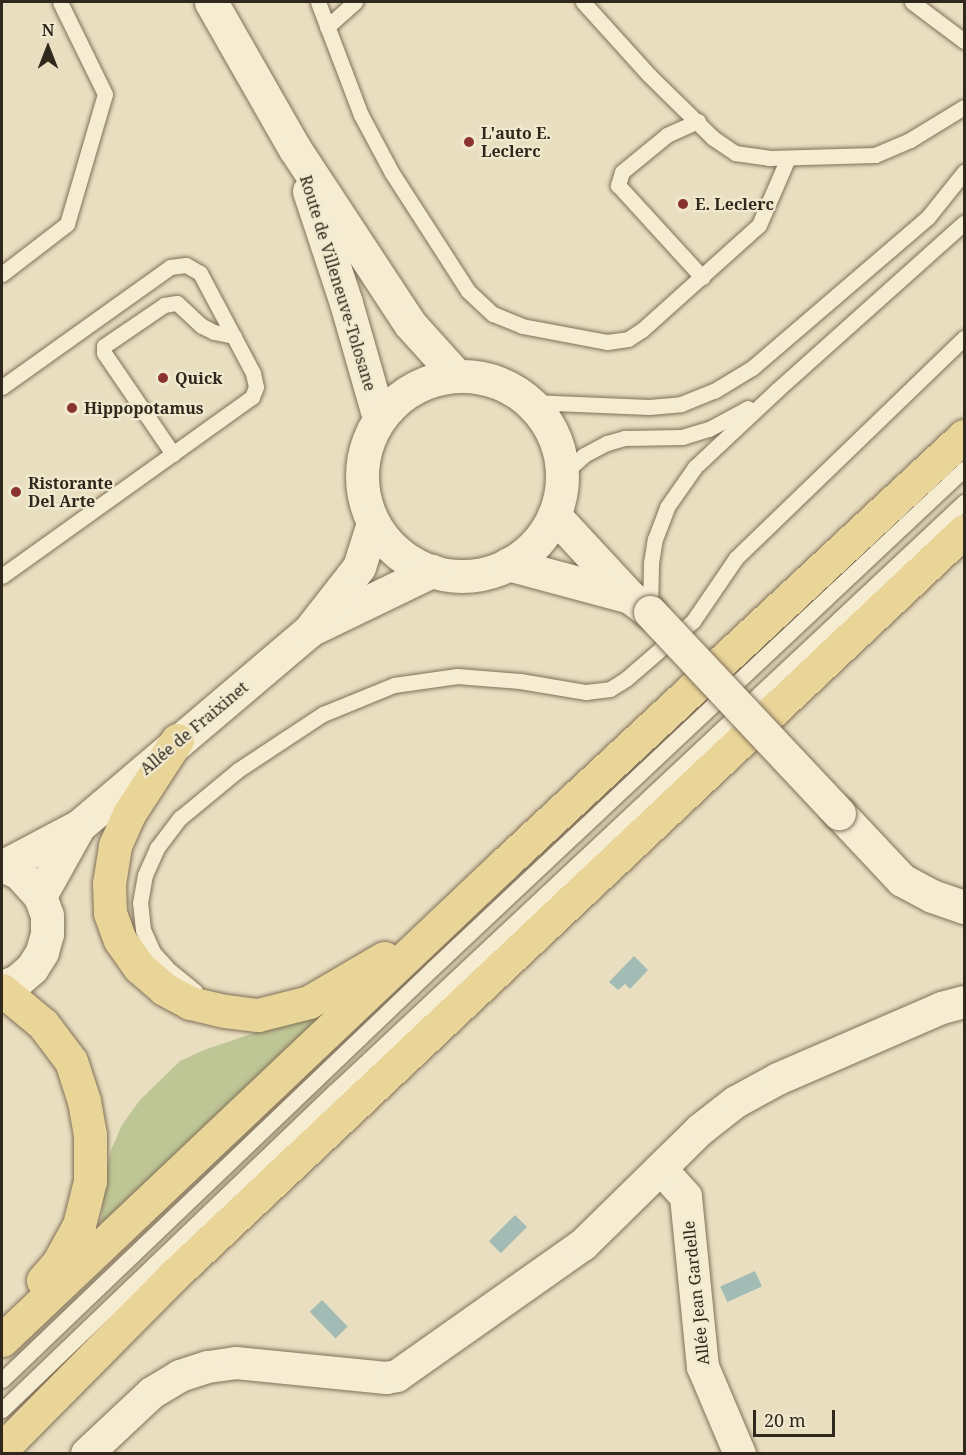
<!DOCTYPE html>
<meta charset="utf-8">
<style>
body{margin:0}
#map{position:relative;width:966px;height:1455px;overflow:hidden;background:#e9dfc0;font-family:"Noto Serif",serif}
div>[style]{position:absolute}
.green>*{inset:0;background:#bec695}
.water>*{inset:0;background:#a2bcb5;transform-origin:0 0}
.roads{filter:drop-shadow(0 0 2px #807059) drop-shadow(0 0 2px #807059)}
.service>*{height:15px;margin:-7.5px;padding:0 7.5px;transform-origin:7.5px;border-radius:7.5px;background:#f5ecd2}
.minor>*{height:32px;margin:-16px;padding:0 16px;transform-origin:16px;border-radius:16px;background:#f5ecd2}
.tertiary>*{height:33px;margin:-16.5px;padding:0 16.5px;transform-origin:16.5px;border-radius:16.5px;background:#f5ecd2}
.tertiary>.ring{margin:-16.5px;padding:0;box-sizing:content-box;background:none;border:33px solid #f5ecd2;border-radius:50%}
.primary>*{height:33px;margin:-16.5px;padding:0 16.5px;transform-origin:16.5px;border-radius:16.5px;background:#ead599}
.bridges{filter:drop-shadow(0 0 2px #807059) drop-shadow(0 0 2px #807059)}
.tertiary-bridge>*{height:33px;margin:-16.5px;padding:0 16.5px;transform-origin:16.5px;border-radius:16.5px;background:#f5ecd2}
.dots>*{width:16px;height:16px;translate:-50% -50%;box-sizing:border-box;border:3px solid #f1e9ce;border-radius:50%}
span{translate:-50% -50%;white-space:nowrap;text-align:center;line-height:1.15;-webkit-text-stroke:4.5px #f1e9ce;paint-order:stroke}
.poi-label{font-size:16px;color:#31281d;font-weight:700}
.left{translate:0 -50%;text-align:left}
.street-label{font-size:16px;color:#31281d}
.frame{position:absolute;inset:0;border:3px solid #31281d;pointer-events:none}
.north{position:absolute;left:18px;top:18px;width:60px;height:60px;-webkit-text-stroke:4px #f1e9ce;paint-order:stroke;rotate:0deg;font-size:16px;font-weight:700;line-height:24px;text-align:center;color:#31281d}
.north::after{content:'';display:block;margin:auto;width:21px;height:27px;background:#31281d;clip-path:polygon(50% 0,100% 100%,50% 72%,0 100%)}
.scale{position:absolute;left:753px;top:1410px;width:82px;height:27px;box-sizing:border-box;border:3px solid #31281d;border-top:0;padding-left:8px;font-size:18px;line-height:21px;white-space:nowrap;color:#31281d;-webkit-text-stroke:4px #f1e9ce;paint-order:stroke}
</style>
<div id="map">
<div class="green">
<i style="clip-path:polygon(333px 1011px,110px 1217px,101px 1222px,106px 1173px,111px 1150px,122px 1125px,140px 1100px,180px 1061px,204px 1050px,286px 1022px)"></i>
</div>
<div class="water">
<i style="clip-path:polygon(634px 956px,648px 970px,630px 989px,625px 984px,618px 990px,609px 982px)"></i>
<i style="left:515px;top:1215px;width:17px;height:37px;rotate:45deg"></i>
<i style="left:755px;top:1271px;width:17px;height:38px;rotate:66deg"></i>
<i style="left:322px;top:1300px;width:37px;height:17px;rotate:46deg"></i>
</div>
<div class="roads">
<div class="service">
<i style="left:318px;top:2px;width:121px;rotate:69.2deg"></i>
<i style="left:361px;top:115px;width:66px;rotate:61.9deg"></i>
<i style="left:392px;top:173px;width:140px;rotate:57.2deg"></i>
<i style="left:468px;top:291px;width:34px;rotate:43deg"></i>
<i style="left:493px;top:314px;width:31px;rotate:22deg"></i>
<i style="left:522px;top:326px;width:86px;rotate:10.7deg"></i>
<i style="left:607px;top:342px;width:21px;rotate:-8deg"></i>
<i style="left:628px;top:339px;width:17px;rotate:-33deg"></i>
<i style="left:642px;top:330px;width:157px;rotate:-41.9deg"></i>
<i style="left:759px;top:225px;width:73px;rotate:-66.6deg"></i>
<i style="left:583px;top:2px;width:98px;rotate:47.9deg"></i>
<i style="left:649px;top:75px;width:90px;rotate:44.5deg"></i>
<i style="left:713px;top:138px;width:27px;rotate:34deg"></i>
<i style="left:735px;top:153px;width:34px;rotate:8deg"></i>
<i style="left:769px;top:158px;width:106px;rotate:-1.6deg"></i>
<i style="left:875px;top:155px;width:38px;rotate:-23deg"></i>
<i style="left:910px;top:140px;width:63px;rotate:-31.4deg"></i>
<i style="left:912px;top:2px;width:65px;rotate:36.9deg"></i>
<i style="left:327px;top:27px;width:38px;rotate:-42deg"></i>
<i style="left:698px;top:121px;width:34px;rotate:156deg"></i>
<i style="left:667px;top:135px;width:58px;rotate:140.6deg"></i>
<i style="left:622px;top:172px;width:14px;rotate:107deg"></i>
<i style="left:618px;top:185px;width:125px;rotate:47.6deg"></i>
<i style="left:2px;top:274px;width:82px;rotate:-37.6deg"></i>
<i style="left:67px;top:224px;width:135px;rotate:-73.7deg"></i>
<i style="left:105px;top:94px;width:102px;rotate:-116.1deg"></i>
<i style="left:2px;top:387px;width:206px;rotate:-35.5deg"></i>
<i style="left:170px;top:267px;width:16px;rotate:-7deg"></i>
<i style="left:186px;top:265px;width:16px;rotate:30deg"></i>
<i style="left:200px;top:273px;width:113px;rotate:62.1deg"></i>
<i style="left:253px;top:373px;width:14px;rotate:78deg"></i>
<i style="left:256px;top:387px;width:11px;rotate:112deg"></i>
<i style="left:252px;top:397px;width:307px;rotate:144.4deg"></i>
<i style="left:530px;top:402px;width:119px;rotate:2.4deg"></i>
<i style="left:649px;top:407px;width:32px;rotate:-5deg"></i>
<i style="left:681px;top:404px;width:35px;rotate:-22deg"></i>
<i style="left:714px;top:391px;width:44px;rotate:-31.2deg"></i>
<i style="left:752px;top:368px;width:232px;rotate:-40.6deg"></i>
<i style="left:928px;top:217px;width:58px;rotate:-51.3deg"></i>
<i style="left:173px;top:454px;width:122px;rotate:-124.3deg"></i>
<i style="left:104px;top:353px;width:7px;rotate:-90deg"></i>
<i style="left:104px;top:346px;width:73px;rotate:-34.3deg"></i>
<i style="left:164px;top:305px;width:13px;rotate:-9deg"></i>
<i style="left:177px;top:303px;width:34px;rotate:43deg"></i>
<i style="left:202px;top:326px;width:13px;rotate:27deg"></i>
<i style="left:214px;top:332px;width:20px;rotate:11deg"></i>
<i style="left:562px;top:475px;width:30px;rotate:-42deg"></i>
<i style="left:584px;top:455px;width:26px;rotate:-28deg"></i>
<i style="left:607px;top:443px;width:19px;rotate:-16deg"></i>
<i style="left:625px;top:438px;width:57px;rotate:-1deg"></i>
<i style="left:682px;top:437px;width:28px;rotate:-17deg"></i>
<i style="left:709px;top:429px;width:44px;rotate:-28.3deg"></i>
<i style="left:650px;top:612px;width:49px;rotate:-88.8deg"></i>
<i style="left:651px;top:563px;width:24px;rotate:-81deg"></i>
<i style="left:655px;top:539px;width:34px;rotate:-69deg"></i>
<i style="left:667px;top:507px;width:49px;rotate:-55deg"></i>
<i style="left:695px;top:467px;width:112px;rotate:-43.2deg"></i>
<i style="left:777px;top:390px;width:251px;rotate:-41.8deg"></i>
<i style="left:195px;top:991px;width:32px;rotate:-141deg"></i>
<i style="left:170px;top:971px;width:25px;rotate:-132deg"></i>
<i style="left:153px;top:952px;width:24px;rotate:-114deg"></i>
<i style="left:143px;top:930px;width:27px;rotate:-96deg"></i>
<i style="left:140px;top:903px;width:28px;rotate:-80deg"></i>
<i style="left:145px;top:875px;width:30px;rotate:-66deg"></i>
<i style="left:157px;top:848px;width:38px;rotate:-53deg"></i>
<i style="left:180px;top:818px;width:75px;rotate:-39.6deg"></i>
<i style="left:238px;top:770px;width:102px;rotate:-33.4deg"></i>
<i style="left:323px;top:714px;width:77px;rotate:-22.2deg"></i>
<i style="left:394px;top:685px;width:64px;rotate:-8.1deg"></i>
<i style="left:457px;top:676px;width:63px;rotate:4.5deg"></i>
<i style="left:520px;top:681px;width:67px;rotate:9.5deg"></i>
<i style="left:586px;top:692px;width:24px;rotate:-7deg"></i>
<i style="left:610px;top:689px;width:19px;rotate:-32deg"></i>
<i style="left:626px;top:679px;width:89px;rotate:-40.9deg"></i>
<i style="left:693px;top:621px;width:76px;rotate:-55.7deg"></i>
<i style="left:736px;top:558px;width:317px;rotate:-44deg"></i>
<i style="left:2px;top:1380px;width:596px;rotate:-43.71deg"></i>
<i style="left:433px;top:968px;width:729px;rotate:-43.22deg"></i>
<i style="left:2px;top:1410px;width:461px;rotate:-43.8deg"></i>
<i style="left:335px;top:1091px;width:862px;rotate:-43.12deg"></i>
</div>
<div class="minor">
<i style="left:662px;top:1170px;width:36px;rotate:48deg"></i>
<i style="left:686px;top:1197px;width:171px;rotate:84.3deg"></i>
<i style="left:703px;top:1367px;width:95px;rotate:67deg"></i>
<i style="left:87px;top:1454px;width:89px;rotate:-43.2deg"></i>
<i style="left:152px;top:1393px;width:33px;rotate:-31deg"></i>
<i style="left:180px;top:1376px;width:29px;rotate:-18deg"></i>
<i style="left:208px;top:1367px;width:28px;rotate:-8deg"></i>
<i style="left:236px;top:1363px;width:151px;rotate:5.7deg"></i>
<i style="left:386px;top:1378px;width:11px;rotate:-10deg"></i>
<i style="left:397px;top:1376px;width:228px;rotate:-35.2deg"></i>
<i style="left:583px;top:1245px;width:164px;rotate:-44.5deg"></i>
<i style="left:700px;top:1130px;width:46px;rotate:-37.9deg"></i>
<i style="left:736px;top:1102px;width:48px;rotate:-28.7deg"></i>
<i style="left:778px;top:1079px;width:179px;rotate:-23.4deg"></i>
<i style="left:942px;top:1008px;width:23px;rotate:-15deg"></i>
</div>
<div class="tertiary">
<i style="left:211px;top:2px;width:169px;rotate:60.3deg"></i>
<i style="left:295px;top:149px;width:209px;rotate:56.7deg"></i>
<i style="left:410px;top:324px;width:70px;rotate:47.9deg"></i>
<i style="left:309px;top:191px;width:118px;rotate:71.7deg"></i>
<i style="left:346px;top:303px;width:120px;rotate:74deg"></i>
<i class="ring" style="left:362px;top:376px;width:167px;height:167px"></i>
<i style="left:554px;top:515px;width:112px;rotate:47.2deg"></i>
<i style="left:630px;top:597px;width:25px;rotate:37deg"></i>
<i style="left:508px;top:564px;width:126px;rotate:15.1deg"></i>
<i style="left:316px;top:627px;width:129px;rotate:-25.8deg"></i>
<i style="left:839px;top:813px;width:92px;rotate:46.8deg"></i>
<i style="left:902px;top:880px;width:34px;rotate:28deg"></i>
<i style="left:932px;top:896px;width:34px;rotate:19deg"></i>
<i style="left:2px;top:865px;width:19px;rotate:25deg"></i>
<i style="left:19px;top:873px;width:31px;rotate:48deg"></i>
<i style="left:40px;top:896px;width:20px;rotate:70deg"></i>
<i style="left:47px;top:915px;width:19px;rotate:90deg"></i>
<i style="left:47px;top:934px;width:19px;rotate:106deg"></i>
<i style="left:42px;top:952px;width:19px;rotate:122deg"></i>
<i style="left:32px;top:968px;width:20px;rotate:139deg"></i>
<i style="left:17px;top:981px;width:16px;rotate:158deg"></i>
<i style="left:5px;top:865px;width:84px;rotate:-27.8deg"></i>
<i style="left:79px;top:826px;width:302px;rotate:-40.3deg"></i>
<i style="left:309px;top:631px;width:81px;rotate:-52deg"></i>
<i style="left:359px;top:567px;width:46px;rotate:-72.3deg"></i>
<i style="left:40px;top:896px;width:80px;rotate:-60.9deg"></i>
</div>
<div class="primary">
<i style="left:177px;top:740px;width:88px;rotate:123deg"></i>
<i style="left:129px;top:814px;width:35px;rotate:114deg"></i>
<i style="left:115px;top:846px;width:37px;rotate:99deg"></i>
<i style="left:109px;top:883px;width:30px;rotate:88deg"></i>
<i style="left:110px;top:913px;width:29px;rotate:70deg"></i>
<i style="left:120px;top:940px;width:33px;rotate:55deg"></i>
<i style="left:139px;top:967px;width:33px;rotate:41deg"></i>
<i style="left:164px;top:989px;width:30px;rotate:28deg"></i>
<i style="left:190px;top:1003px;width:36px;rotate:13deg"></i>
<i style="left:225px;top:1011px;width:33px;rotate:7deg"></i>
<i style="left:258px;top:1015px;width:53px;rotate:-14.3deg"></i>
<i style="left:309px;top:1002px;width:87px;rotate:-30.4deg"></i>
<i style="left:2px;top:990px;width:53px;rotate:39.7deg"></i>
<i style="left:43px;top:1024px;width:46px;rotate:52.9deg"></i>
<i style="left:71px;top:1061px;width:42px;rotate:72deg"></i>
<i style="left:84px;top:1101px;width:34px;rotate:80deg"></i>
<i style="left:90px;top:1134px;width:47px;rotate:90deg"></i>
<i style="left:90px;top:1181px;width:45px;rotate:104deg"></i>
<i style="left:79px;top:1225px;width:43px;rotate:118.9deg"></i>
<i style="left:58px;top:1263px;width:23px;rotate:131deg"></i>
<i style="left:2px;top:1340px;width:690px;rotate:-43.47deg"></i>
<i style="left:503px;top:865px;width:630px;rotate:-42.94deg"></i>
<i style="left:2px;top:1449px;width:242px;rotate:-45.3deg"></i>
<i style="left:172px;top:1277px;width:1088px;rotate:-43.29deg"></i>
</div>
</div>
<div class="bridges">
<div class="tertiary-bridge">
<i style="left:650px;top:612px;width:276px;rotate:46.8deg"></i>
</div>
</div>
<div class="dots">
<i style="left:469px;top:142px;background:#8a322f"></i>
<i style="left:683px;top:204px;background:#8a322f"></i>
<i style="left:163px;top:378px;background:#8a322f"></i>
<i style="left:72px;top:408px;background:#8a322f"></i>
<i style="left:16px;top:492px;background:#8a322f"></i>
</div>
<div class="poi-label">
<span class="left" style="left:481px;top:142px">L'auto E.<br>Leclerc</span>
<span class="left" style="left:695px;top:204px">E. Leclerc</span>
<span class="left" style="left:175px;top:378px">Quick</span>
<span class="left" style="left:84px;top:408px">Hippopotamus</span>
<span class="left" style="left:28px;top:492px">Ristorante<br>Del Arte</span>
</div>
<div class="street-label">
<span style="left:338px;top:283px;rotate:73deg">Route de Villeneuve-Tolosane</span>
<span style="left:194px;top:728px;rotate:-40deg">Allée de Fraixinet</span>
<span style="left:696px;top:1293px;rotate:-96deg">Allée Jean Gardelle</span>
</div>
<div class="frame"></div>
<div class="north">N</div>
<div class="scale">20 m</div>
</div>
